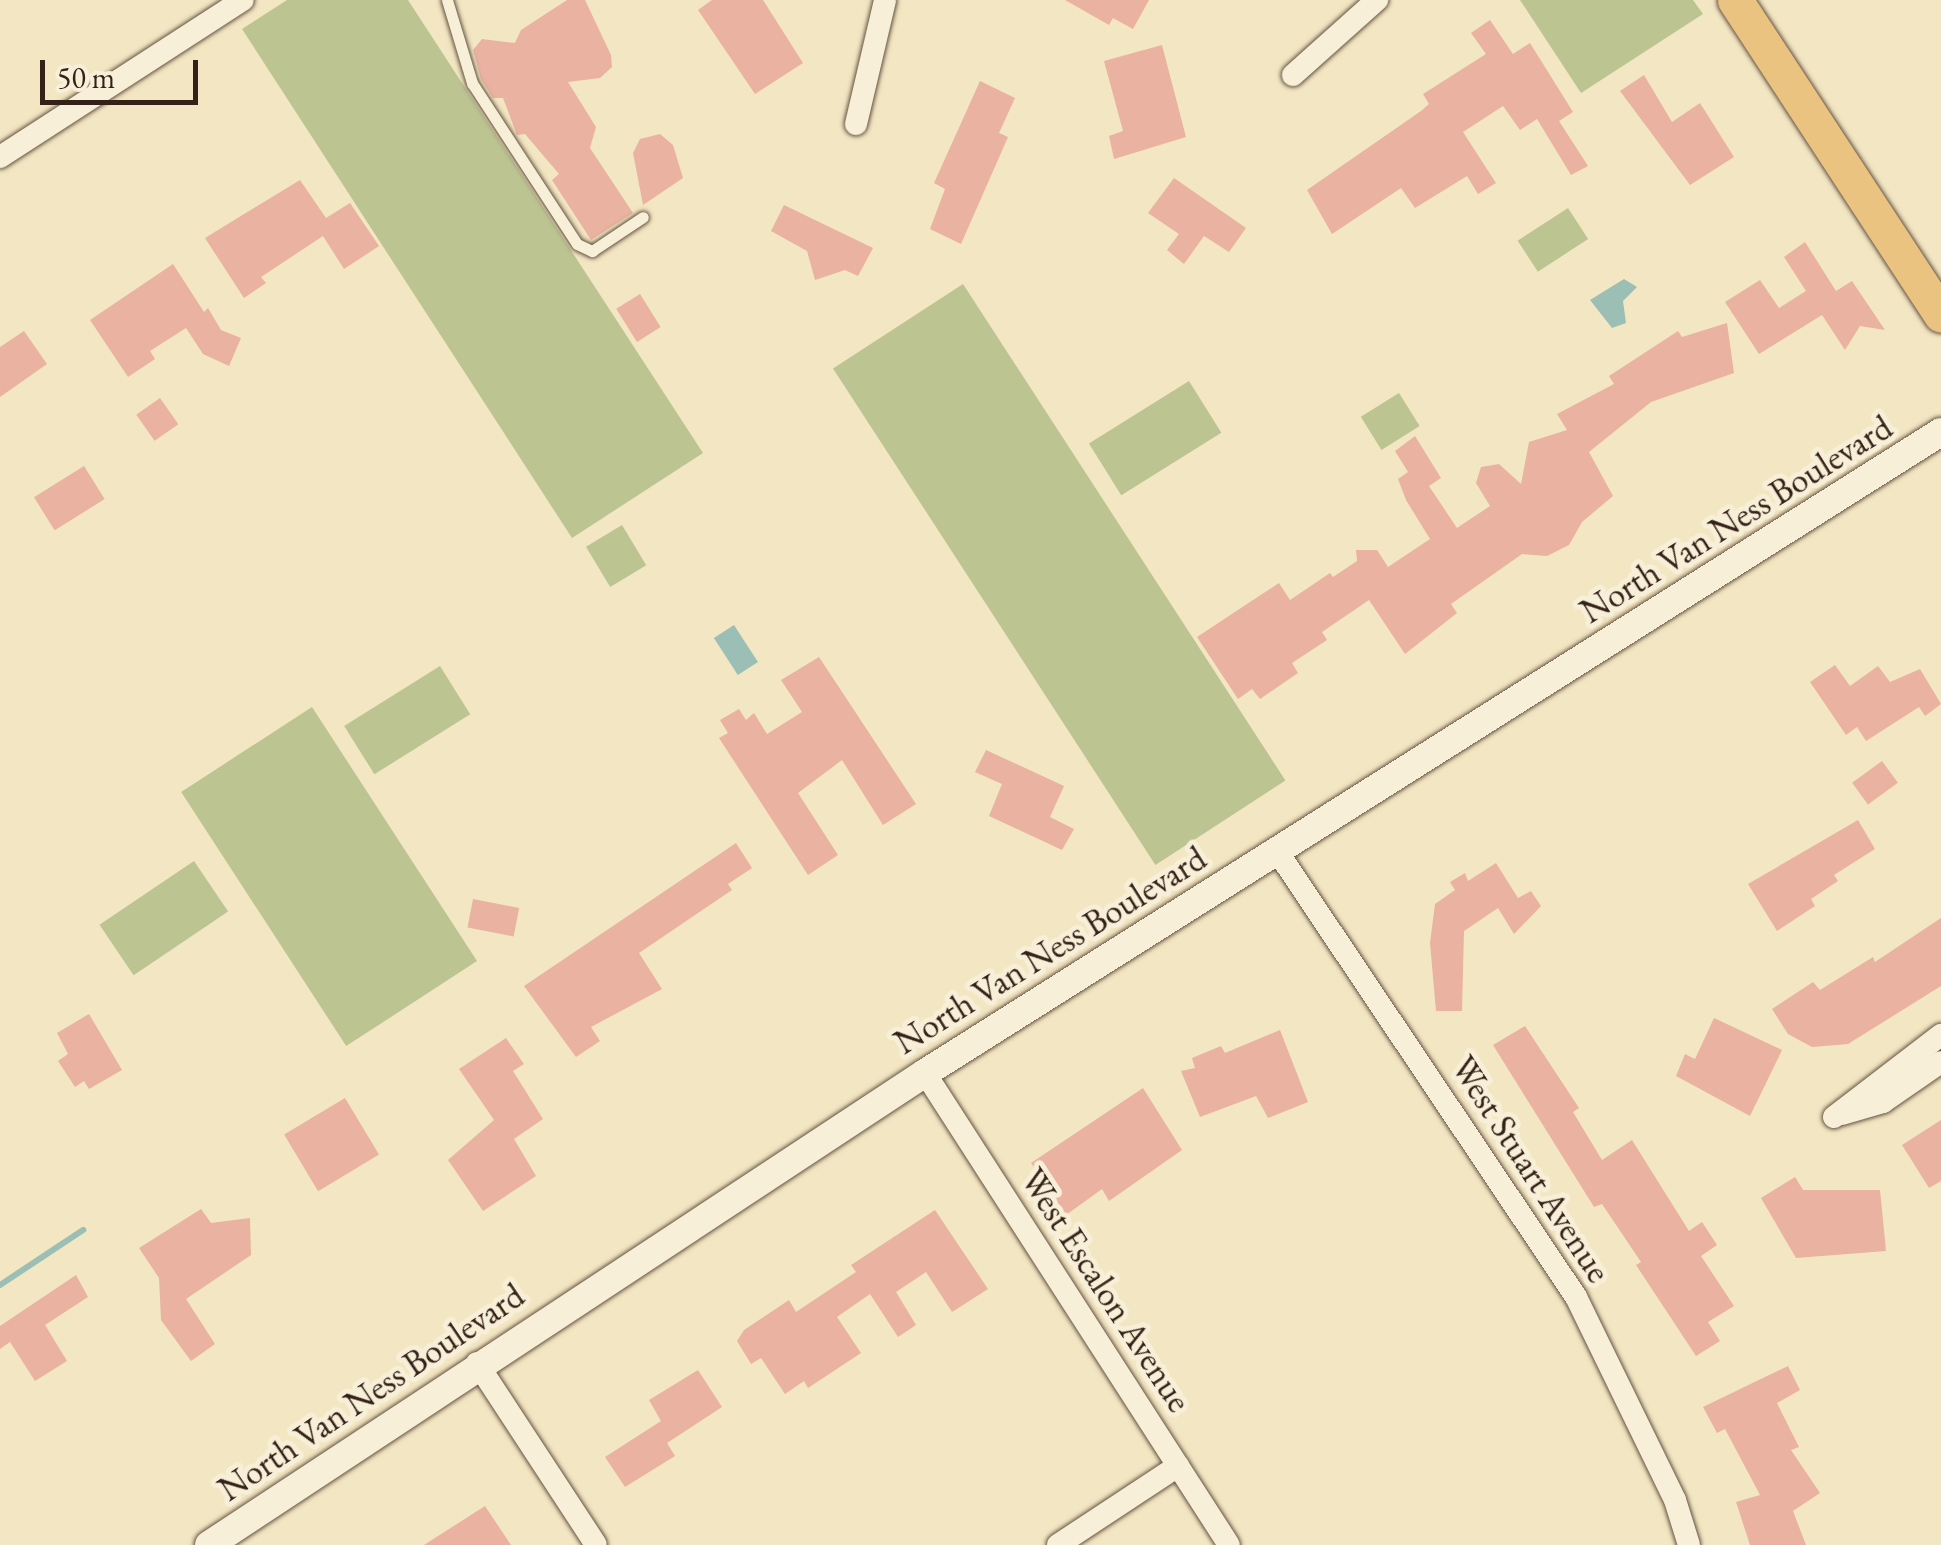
<!DOCTYPE html>
<style>
body{margin:0}
#map{position:relative;width:1941px;height:1545px;overflow:hidden;background:#f3e6c2;font-family:"EB Garamond",serif}
div>[style]{position:absolute}
.green>*{inset:0;background:#bcc492;transform-origin:0 0}
.water>*{inset:0;background:#9bbfb4;transform-origin:0 0}
.stream>*{height:6px;margin:-3px;padding:0 3px;transform-origin:3px;border-radius:3px;background:#9bbfb4}
.building>*{inset:0;background:#eab2a1;transform-origin:0 0}
.roads{filter:drop-shadow(0 0 2px #645342) drop-shadow(0 0 2px #645342)}
.service>*{height:11px;margin:-5.5px;padding:0 5.5px;transform-origin:5.5px;border-radius:5.5px;background:#f7efd7}
.minor>*{height:22px;margin:-11px;padding:0 11px;transform-origin:11px;border-radius:11px;background:#f7efd7}
.tertiary>*{height:28px;margin:-14px;padding:0 14px;transform-origin:14px;border-radius:14px;background:#f7efd7}
.primary>*{height:35px;margin:-17.5px;padding:0 17.5px;transform-origin:17.5px;border-radius:17.5px;background:#eac381}
span{translate:-50% -50%;white-space:nowrap;text-align:center;line-height:1.15;-webkit-text-stroke:10px #f7efd7;paint-order:stroke}
.street-label{font-size:35px;color:#342218}
.scale{position:absolute;left:40px;top:60px;width:158px;height:45px;box-sizing:border-box;border:5px solid #342218;border-top:0;padding-left:12px;font-size:30px;line-height:35px;white-space:nowrap;color:#342218;-webkit-text-stroke:8px #f7efd7;paint-order:stroke}
</style>
<div id="map">
<div class="green">
<i style="clip-path:polygon(287px 0,408px 0,703px 453px,572px 538px,242px 29px)"></i>
<i style="clip-path:polygon(1520px 0,1693px 0,1703px 14px,1581px 93px)"></i>
<i style="left:1568px;top:208px;width:37px;height:60px;rotate:57deg"></i>
<i style="left:963px;top:284px;width:592px;height:155px;rotate:57deg"></i>
<i style="left:1189px;top:381px;width:61px;height:118px;rotate:58deg"></i>
<i style="left:1399px;top:393px;width:39px;height:45px;rotate:58deg"></i>
<i style="left:622px;top:525px;width:47px;height:42px;rotate:59deg"></i>
<i style="left:440px;top:666px;width:57px;height:113px;rotate:58deg"></i>
<i style="left:312px;top:707px;width:303px;height:156px;rotate:57deg"></i>
<i style="left:194px;top:861px;width:61px;height:114px;rotate:56deg"></i>
</div>
<div class="water">
<i style="clip-path:polygon(1624px 279px,1637px 287px,1623px 301px,1626px 323px,1612px 328px,1590px 300px)"></i>
<i style="left:734px;top:625px;width:44px;height:24px;rotate:57deg"></i>
</div>
<div class="stream">
<i style="left:0;top:1285px;width:100px;rotate:-33.5deg"></i>
</div>
<div class="building">
<i style="clip-path:polygon(567px 0,585px 0,611px 55px,612px 67px,600px 78px,568px 82px,596px 127px,590px 148px,633px 213px,591px 240px,552px 180px,559px 174px,525px 134px,517px 135px,503px 98px,493px 98px,481px 79px,473px 50px,482px 39px,515px 43px,521px 30px)"></i>
<i style="clip-path:polygon(712px 0,763px 0,803px 63px,755px 94px,698px 10px)"></i>
<i style="clip-path:polygon(1065px 0,1149px 0,1133px 29px,1113px 18px,1109px 25px)"></i>
<i style="clip-path:polygon(1490px 20px,1513px 54px,1530px 43px,1573px 112px,1559px 121px,1588px 166px,1571px 175px,1537px 119px,1520px 130px,1503px 106px,1463px 132px,1496px 183px,1478px 194px,1467px 176px,1415px 208px,1401px 188px,1332px 234px,1307px 190px,1421px 111px,1429px 104px,1423px 94px,1486px 54px,1471px 33px)"></i>
<i style="clip-path:polygon(1162px 45px,1186px 137px,1114px 159px,1109px 136px,1123px 131px,1104px 61px)"></i>
<i style="clip-path:polygon(1644px 75px,1672px 122px,1700px 103px,1734px 157px,1690px 185px,1620px 91px)"></i>
<i style="clip-path:polygon(980px 81px,1015px 98px,999px 133px,1008px 137px,961px 244px,930px 229px,945px 189px,934px 183px)"></i>
<i style="clip-path:polygon(660px 134px,673px 145px,683px 178px,643px 205px,633px 153px,640px 139px)"></i>
<i style="clip-path:polygon(1174px 178px,1246px 228px,1229px 252px,1204px 236px,1184px 264px,1167px 250px,1179px 234px,1148px 213px)"></i>
<i style="clip-path:polygon(300px 180px,326px 218px,350px 203px,379px 246px,344px 269px,323px 236px,261px 277px,266px 283px,244px 298px,205px 238px)"></i>
<i style="clip-path:polygon(784px 205px,873px 248px,858px 276px,845px 270px,815px 280px,807px 251px,771px 231px)"></i>
<i style="clip-path:polygon(1805px 242px,1836px 291px,1852px 281px,1885px 330px,1860px 326px,1845px 350px,1822px 315px,1759px 354px,1725px 302px,1760px 280px,1779px 308px,1806px 291px,1784px 257px)"></i>
<i style="clip-path:polygon(173px 264px,204px 312px,208px 308px,221px 330px,241px 338px,229px 366px,203px 354px,186px 328px,150px 351px,155px 359px,128px 377px,90px 320px)"></i>
<i style="left:640px;top:294px;width:39px;height:28px;rotate:58deg"></i>
<i style="clip-path:polygon(1727px 323px,1734px 373px,1651px 402px,1589px 452px,1613px 496px,1582px 522px,1569px 545px,1547px 556px,1522px 554px,1451px 604px,1457px 613px,1405px 654px,1369px 600px,1322px 632px,1327px 640px,1292px 663px,1298px 673px,1260px 699px,1252px 689px,1238px 699px,1197px 637px,1279px 583px,1290px 600px,1330px 573px,1333px 577px,1357px 561px,1356px 550px,1377px 550px,1388px 567px,1430px 539px,1406px 500px,1398px 479px,1408px 472px,1395px 451px,1415px 436px,1441px 478px,1429px 486px,1457px 528px,1490px 506px,1476px 483px,1481px 467px,1499px 464px,1521px 484px,1529px 442px,1567px 430px,1557px 414px,1614px 384px,1609px 376px,1678px 331px,1682px 337px)"></i>
<i style="clip-path:polygon(24px 331px,47px 364px,0 397px,0 347px)"></i>
<i style="left:160px;top:398px;width:32px;height:29px;rotate:55deg"></i>
<i style="left:84px;top:466px;width:39px;height:59px;rotate:58deg"></i>
<i style="clip-path:polygon(819px 657px,916px 804px,883px 825px,842px 760px,798px 793px,838px 855px,808px 875px,719px 738px,728px 733px,720px 720px,739px 709px,746px 720px,754px 713px,767px 734px,802px 712px,781px 680px)"></i>
<i style="clip-path:polygon(1835px 665px,1850px 686px,1878px 666px,1890px 682px,1920px 669px,1941px 704px,1925px 716px,1919px 707px,1866px 741px,1857px 727px,1846px 735px,1810px 682px)"></i>
<i style="clip-path:polygon(986px 750px,1064px 786px,1050px 817px,1074px 829px,1062px 850px,989px 816px,1002px 784px,975px 772px)"></i>
<i style="left:1882px;top:761px;width:27px;height:37px;rotate:54deg"></i>
<i style="clip-path:polygon(1858px 820px,1875px 849px,1834px 875px,1838px 881px,1811px 899px,1815px 906px,1777px 931px,1748px 884px)"></i>
<i style="clip-path:polygon(736px 843px,752px 868px,728px 884px,732px 890px,639px 953px,662px 989px,591px 1027px,600px 1041px,576px 1057px,524px 986px)"></i>
<i style="clip-path:polygon(1496px 863px,1518px 898px,1531px 891px,1541px 906px,1514px 934px,1498px 908px,1464px 931px,1462px 1011px,1436px 1011px,1430px 943px,1435px 904px,1455px 890px,1450px 882px,1465px 873px,1468px 881px)"></i>
<i style="left:473px;top:899px;width:47px;height:29px;rotate:11deg"></i>
<i style="clip-path:polygon(1941px 918px,1941px 986px,1848px 1044px,1812px 1047px,1788px 1034px,1772px 1009px,1813px 982px,1820px 990px,1873px 957px,1875px 962px)"></i>
<i style="clip-path:polygon(89px 1014px,122px 1070px,89px 1089px,84px 1081px,75px 1087px,58px 1061px,68px 1054px,57px 1033px)"></i>
<i style="clip-path:polygon(1714px 1018px,1782px 1050px,1750px 1116px,1676px 1076px,1685px 1054px,1695px 1059px)"></i>
<i style="clip-path:polygon(1525px 1026px,1579px 1108px,1573px 1112px,1602px 1160px,1632px 1140px,1689px 1231px,1702px 1222px,1717px 1245px,1701px 1256px,1734px 1306px,1708px 1322px,1720px 1341px,1696px 1356px,1636px 1265px,1641px 1262px,1602px 1204px,1594px 1207px,1493px 1045px)"></i>
<i style="clip-path:polygon(1280px 1030px,1308px 1102px,1268px 1118px,1256px 1096px,1200px 1117px,1181px 1071px,1195px 1068px,1192px 1058px,1221px 1046px,1225px 1053px)"></i>
<i style="clip-path:polygon(506px 1038px,524px 1064px,513px 1071px,543px 1119px,514px 1139px,536px 1176px,483px 1211px,448px 1160px,494px 1120px,459px 1069px)"></i>
<i style="clip-path:polygon(1143px 1088px,1182px 1150px,1109px 1201px,1102px 1189px,1066px 1215px,1031px 1163px)"></i>
<i style="left:345px;top:1098px;width:66px;height:71px;rotate:59deg"></i>
<i style="clip-path:polygon(1941px 1120px,1941px 1181px,1929px 1188px,1902px 1145px)"></i>
<i style="clip-path:polygon(1795px 1177px,1803px 1190px,1880px 1190px,1886px 1251px,1796px 1258px,1761px 1198px)"></i>
<i style="clip-path:polygon(201px 1209px,211px 1223px,250px 1218px,251px 1255px,186px 1299px,215px 1344px,191px 1361px,161px 1320px,159px 1278px,139px 1248px)"></i>
<i style="clip-path:polygon(935px 1210px,988px 1289px,952px 1312px,926px 1272px,896px 1292px,916px 1325px,898px 1337px,870px 1294px,837px 1317px,861px 1353px,808px 1388px,804px 1381px,785px 1394px,761px 1358px,751px 1364px,737px 1341px,744px 1330px,789px 1300px,796px 1312px,856px 1272px,851px 1265px)"></i>
<i style="clip-path:polygon(76px 1275px,88px 1297px,45px 1325px,67px 1361px,35px 1381px,10px 1342px,0 1349px,0 1326px)"></i>
<i style="clip-path:polygon(1788px 1366px,1800px 1390px,1777px 1403px,1799px 1447px,1791px 1450px,1820px 1493px,1793px 1511px,1806px 1545px,1750px 1545px,1736px 1502px,1760px 1495px,1725px 1429px,1717px 1433px,1703px 1407px)"></i>
<i style="clip-path:polygon(698px 1370px,722px 1407px,667px 1443px,675px 1456px,625px 1487px,605px 1457px,661px 1421px,649px 1400px)"></i>
<i style="clip-path:polygon(485px 1506px,511px 1545px,424px 1545px)"></i>
</div>
<div class="roads">
<div class="service">
<i style="left:447px;top:0;width:87px;rotate:73.2deg"></i>
<i style="left:472px;top:83px;width:192px;rotate:56.9deg"></i>
<i style="left:577px;top:244px;width:17px;rotate:25deg"></i>
<i style="left:592px;top:251px;width:61px;rotate:-33.7deg"></i>
</div>
<div class="minor">
<i style="left:1293px;top:75px;width:113px;rotate:-41.8deg"></i>
<i style="left:856px;top:124px;width:127px;rotate:-76.8deg"></i>
<i style="left:0;top:157px;width:289px;rotate:-32.9deg"></i>
<i style="left:1277px;top:851px;width:537px;rotate:56.16deg"></i>
<i style="left:1576px;top:1297px;width:226px;rotate:64deg"></i>
<i style="left:1675px;top:1500px;width:47px;rotate:72.7deg"></i>
<i style="left:925px;top:1073px;width:561px;rotate:57.22deg"></i>
<i style="left:1842px;top:1114px;width:43px;rotate:-16.3deg"></i>
<i style="left:1883px;top:1102px;width:70px;rotate:-34.6deg"></i>
<i style="left:1834px;top:1117px;width:135px;rotate:-37.5deg"></i>
<i style="left:477px;top:1363px;width:217px;rotate:56.8deg"></i>
<i style="left:1058px;top:1545px;width:144px;rotate:-33.4deg"></i>
</div>
<div class="tertiary">
<i style="left:209px;top:1545px;width:858px;rotate:-33.39deg"></i>
<i style="left:925px;top:1073px;width:1201px;rotate:-32.25deg"></i>
</div>
<div class="primary">
<i style="left:1735px;top:0;width:376px;rotate:56.8deg"></i>
</div>
</div>
<div class="street-label">
<span style="left:1736px;top:519px;rotate:-32deg">North Van Ness Boulevard</span>
<span style="left:1050px;top:950px;rotate:-32deg">North Van Ness Boulevard</span>
<span style="left:1531px;top:1169px;rotate:57deg">West Stuart Avenue</span>
<span style="left:1106px;top:1290px;rotate:57deg">West Escalon Avenue</span>
<span style="left:371px;top:1392px;rotate:-34deg">North Van Ness Boulevard</span>
</div>
<div class="scale">50 m</div>
</div>
